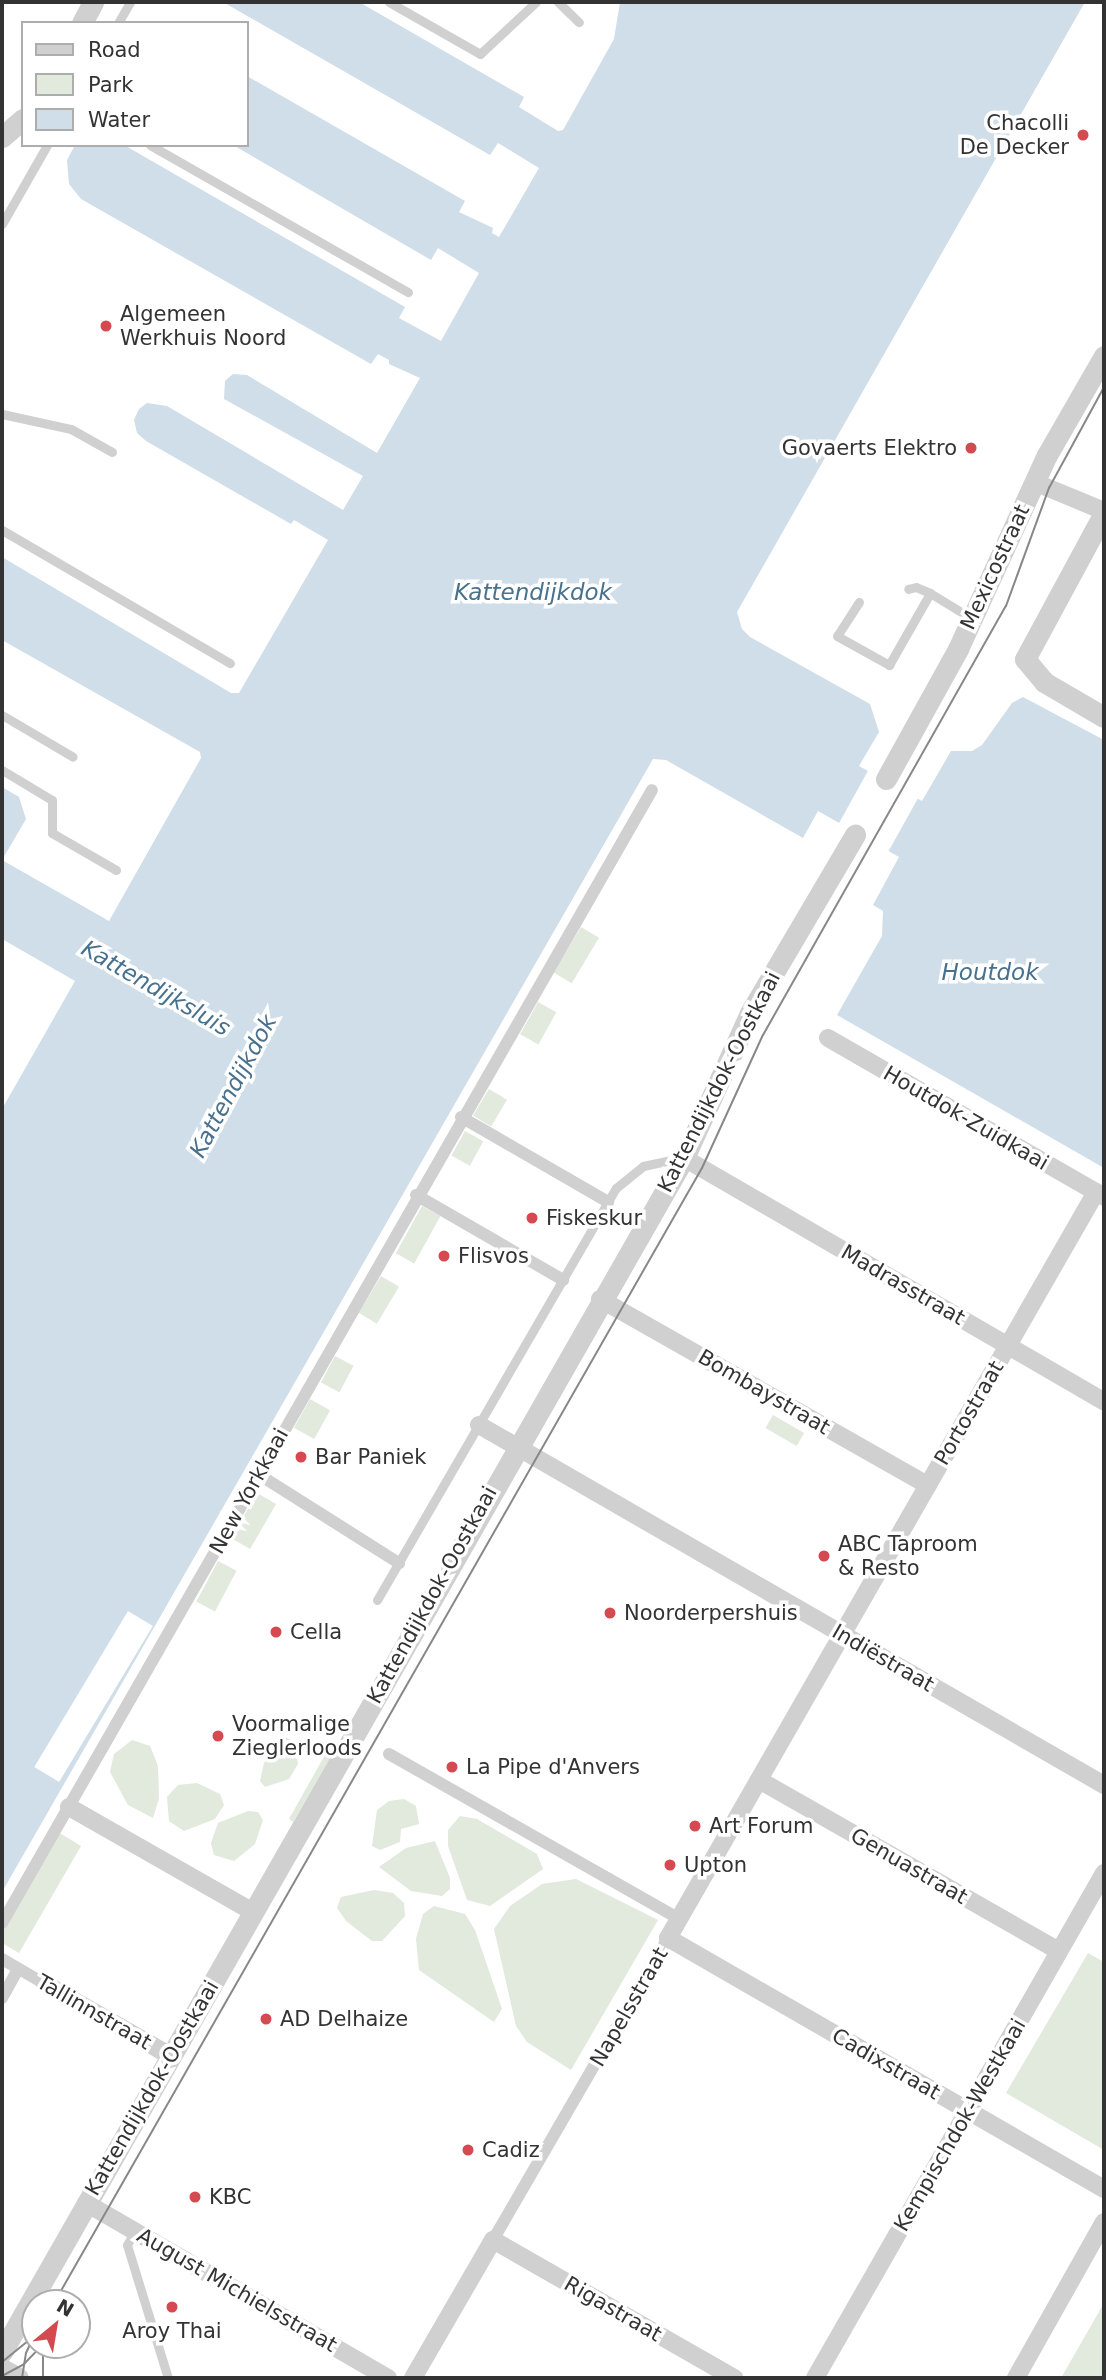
<!DOCTYPE html>
<meta charset="utf-8">
<style>
body{margin:0}
#map{position:relative;width:1106px;height:2380px;overflow:hidden;background:#fff;font-family:"DejaVu Sans",sans-serif}
div>[style]{position:absolute}
.green>*{inset:0;background:#e2e9dd;transform-origin:0 0}
.water>*{inset:0;background:#cfdee9}
.pier>*{inset:0;background:#fff;transform-origin:0 0}
.service>*{height:9px;margin:-4.5px;padding:0 4.5px;transform-origin:4.5px;border-radius:4.5px;background:#d0d0d0}
.pedestrian>*{height:12px;margin:-6px;padding:0 6px;transform-origin:6px;border-radius:6px;background:#d0d0d0}
.minor>*{height:18px;margin:-9px;padding:0 9px;transform-origin:9px;border-radius:9px;background:#d0d0d0}
.tertiary>*{height:21px;margin:-10.5px;padding:0 10.5px;transform-origin:10.5px;border-radius:10.5px;background:#d0d0d0}
.tram>*{height:2px;margin:-1px;padding:0 1px;transform-origin:1px;border-radius:1px;background:#888}
.dots>*{width:19px;height:19px;translate:-50% -50%;box-sizing:border-box;border:4px solid #fff;border-radius:50%}
span{translate:-50% -50%;white-space:nowrap;text-align:center;line-height:1.15;-webkit-text-stroke:7px #fff;paint-order:stroke}
.poi-label{font-size:21px;color:#333}
.right{translate:-100% -50%;text-align:right}
.left{translate:0 -50%;text-align:left}
.street-label{font-size:21px;color:#333}
.water-label{font-size:23px;color:#48718e;font-style:italic}
.frame{position:absolute;inset:0;border:4px solid #333;pointer-events:none}
.legend{position:absolute;left:21px;top:21px;width:228px;height:126px;box-sizing:border-box;background:#fff;border:2px solid #adadad;margin:0;padding:9px 12px;list-style:none;font-size:21px;color:#333}
.legend li{display:flex;align-items:center;gap:14px;height:35px}
.legend b{width:35px;border:2px solid #adadad}
.north{position:absolute;left:21px;top:2289px;width:70px;height:70px;box-sizing:border-box;background:#fff;border:2px solid #adadad;border-radius:50%;rotate:30deg;font-size:19px;font-weight:700;line-height:28px;text-align:center;color:#333}
.north::after{content:'';display:block;margin:auto;width:24px;height:32px;background:#d54a50;clip-path:polygon(50% 0,100% 100%,50% 72%,0 100%)}
</style>
<div id="map">
<div class="green">
<i style="left:581px;top:927px;width:21px;height:53px;rotate:31deg"></i>
<i style="left:538px;top:1002px;width:21px;height:37px;rotate:29deg"></i>
<i style="left:489px;top:1089px;width:21px;height:31px;rotate:31deg"></i>
<i style="left:465px;top:1131px;width:21px;height:28px;rotate:29deg"></i>
<i style="left:422px;top:1206px;width:21px;height:54px;rotate:29deg"></i>
<i style="left:381px;top:1276px;width:21px;height:43px;rotate:31deg"></i>
<i style="left:335px;top:1356px;width:21px;height:30px;rotate:28deg"></i>
<i style="left:310px;top:1399px;width:23px;height:33px;rotate:29deg"></i>
<i style="left:773px;top:1415px;width:36px;height:15px;rotate:30deg"></i>
<i style="left:257px;top:1493px;width:22px;height:52px;rotate:30deg"></i>
<i style="left:218px;top:1561px;width:21px;height:46px;rotate:28deg"></i>
<i style="clip-path:polygon(285px 1737px,294px 1741px,298px 1764px,289px 1779px,265px 1787px,260px 1781px,264px 1763px)"></i>
<i style="clip-path:polygon(132px 1740px,150px 1746px,158px 1766px,159px 1799px,153px 1818px,128px 1805px,110px 1772px,114px 1754px)"></i>
<i style="clip-path:polygon(330px 1746px,335px 1749px,293px 1822px,289px 1819px)"></i>
<i style="clip-path:polygon(197px 1783px,220px 1794px,224px 1805px,215px 1819px,184px 1831px,169px 1821px,167px 1797px,178px 1785px)"></i>
<i style="clip-path:polygon(404px 1799px,416px 1806px,419px 1824px,401px 1829px,400px 1842px,380px 1850px,372px 1846px,377px 1810px,389px 1801px)"></i>
<i style="clip-path:polygon(248px 1811px,258px 1812px,263px 1820px,255px 1844px,234px 1861px,214px 1855px,211px 1843px,218px 1823px)"></i>
<i style="clip-path:polygon(460px 1816px,477px 1819px,537px 1854px,543px 1869px,490px 1906px,467px 1900px,448px 1846px,448px 1830px)"></i>
<i style="clip-path:polygon(58px 1832px,81px 1846px,19px 1953px,2px 1943px,2px 1931px)"></i>
<i style="clip-path:polygon(435px 1841px,450px 1878px,450px 1889px,442px 1896px,411px 1891px,379px 1867px,406px 1848px)"></i>
<i style="clip-path:polygon(576px 1879px,658px 1920px,571px 2070px,527px 2042px,516px 2026px,494px 1929px,510px 1906px,542px 1884px)"></i>
<i style="clip-path:polygon(374px 1890px,393px 1893px,404px 1903px,405px 1916px,382px 1941px,372px 1941px,346px 1921px,337px 1908px,341px 1897px)"></i>
<i style="clip-path:polygon(434px 1906px,465px 1914px,475px 1930px,502px 2009px,494px 2022px,419px 1970px,416px 1939px,423px 1914px)"></i>
<i style="clip-path:polygon(1088px 1953px,1104px 1962px,1104px 2150px,1006px 2093px)"></i>
<i style="clip-path:polygon(1104px 2303px,1104px 2378px,1061px 2378px)"></i>
</div>
<div class="water">
<i style="clip-path:polygon(223px 2px,359px 2px,524px 97px,519px 107px,558px 131px,563px 130px,614px 39px,620px 2px,1085px 2px,737px 612px,742px 629px,750px 637px,870px 704px,879px 732px,859px 766px,922px 801px,951px 751px,972px 751px,982px 745px,1012px 703px,1023px 697px,1104px 740px,1104px 1168px,837px 1015px,882px 936px,883px 911px,873px 905px,899px 857px,818px 811px,803px 838px,666px 760px,653px 759px,2px 1892px,2px 1109px,75px 981px,2px 939px,2px 787px,19px 797px,26px 819px,2px 860px,109px 921px,201px 758px,200px 752px,2px 640px,2px 557px,231px 693px,239px 693px,328px 540px,294px 520px,291px 524px,146px 441px,137px 433px,134px 420px,139px 409px,147px 403px,167px 406px,343px 510px,363px 476px,224px 399px,225px 381px,233px 374px,247px 375px,377px 453px,420px 378px,389px 364px,389px 360px,378px 354px,371px 364px,81px 199px,69px 184px,67px 160px,75px 145px,124px 145px,405px 307px,399px 318px,441px 341px,479px 273px,438px 248px,431px 260px,233px 145px,247px 145px,247px 76px,465px 201px,459px 212px,493px 228px,492px 233px,499px 237px,539px 168px,498px 143px,490px 155px)"></i>
</div>
<div class="pier">
<i style="left:869px;top:769px;width:57px;height:64px;rotate:29deg"></i>
<i style="left:128px;top:1611px;width:29px;height:182px;rotate:31deg"></i>
</div>
<div class="service">
<i style="left:389px;top:2px;width:105px;rotate:29.7deg"></i>
<i style="left:480px;top:54px;width:76px;rotate:-42.9deg"></i>
<i style="left:558px;top:2px;width:29px;rotate:44deg"></i>
<i style="left:118px;top:23px;width:24px;rotate:-60deg"></i>
<i style="left:150px;top:145px;width:297px;rotate:29.7deg"></i>
<i style="left:2px;top:224px;width:91px;rotate:-60.3deg"></i>
<i style="left:2px;top:414px;width:71px;rotate:12.3deg"></i>
<i style="left:71px;top:429px;width:47px;rotate:29.3deg"></i>
<i style="left:2px;top:530px;width:264px;rotate:30.3deg"></i>
<i style="left:930px;top:593px;width:48px;rotate:31.4deg"></i>
<i style="left:859px;top:602px;width:40px;rotate:122.9deg"></i>
<i style="left:837px;top:636px;width:60px;rotate:29.1deg"></i>
<i style="left:889px;top:665px;width:83px;rotate:-60.3deg"></i>
<i style="left:930px;top:593px;width:15px;rotate:-157deg"></i>
<i style="left:916px;top:587px;width:8px;rotate:166deg"></i>
<i style="left:2px;top:715px;width:82px;rotate:30.6deg"></i>
<i style="left:2px;top:770px;width:58px;rotate:31deg"></i>
<i style="left:52px;top:800px;width:33px;rotate:90deg"></i>
<i style="left:52px;top:833px;width:74px;rotate:30deg"></i>
<i style="left:377px;top:1600px;width:476px;rotate:-59.9deg"></i>
<i style="left:616px;top:1188px;width:35px;rotate:-39deg"></i>
<i style="left:643px;top:1166px;width:40px;rotate:-12deg"></i>
<i style="left:135px;top:2231px;width:16px;rotate:120deg"></i>
<i style="left:127px;top:2245px;width:139px;rotate:72.9deg"></i>
</div>
<div class="pedestrian">
<i style="left:461px;top:1117px;width:170px;rotate:30deg"></i>
<i style="left:416px;top:1195px;width:170px;rotate:30deg"></i>
<i style="left:258px;top:1474px;width:167px;rotate:32.3deg"></i>
<i style="left:389px;top:1754px;width:334px;rotate:29.6deg"></i>
<i style="left:2px;top:1923px;width:1306px;rotate:-60.16deg"></i>
<i style="left:2px;top:1959px;width:50px;rotate:30.2deg"></i>
<i style="left:2px;top:1998px;width:33px;rotate:-61deg"></i>
<i style="left:493px;top:2240px;width:349px;rotate:-59.9deg"></i>
</div>
<div class="minor">
<i style="left:1034px;top:482px;width:76px;rotate:22.5deg"></i>
<i style="left:828px;top:1038px;width:319px;rotate:29.9deg"></i>
<i style="left:684px;top:1158px;width:485px;rotate:30.1deg"></i>
<i style="left:1096px;top:1192px;width:860px;rotate:119.84deg"></i>
<i style="left:668px;top:1938px;width:503px;rotate:29.93deg"></i>
<i style="left:600px;top:1299px;width:377px;rotate:29.6deg"></i>
<i style="left:479px;top:1425px;width:721px;rotate:29.94deg"></i>
<i style="left:759px;top:1780px;width:345px;rotate:29.7deg"></i>
<i style="left:69px;top:1807px;width:212px;rotate:29.7deg"></i>
<i style="left:45px;top:1984px;width:143px;rotate:29.8deg"></i>
<i style="left:86px;top:2203px;width:349px;rotate:30.1deg"></i>
<i style="left:413px;top:2378px;width:160px;rotate:-59.9deg"></i>
<i style="left:493px;top:2240px;width:278px;rotate:29.8deg"></i>
<i style="left:815px;top:2378px;width:582px;rotate:-60.22deg"></i>
<i style="left:1016px;top:2378px;width:179px;rotate:-60.6deg"></i>
</div>
<div class="tertiary">
<i style="left:82px;top:23px;width:24px;rotate:-62deg"></i>
<i style="left:2px;top:137px;width:28px;rotate:-41deg"></i>
<i style="left:1104px;top:513px;width:166px;rotate:118.4deg"></i>
<i style="left:1025px;top:659px;width:30px;rotate:50deg"></i>
<i style="left:1044px;top:682px;width:69px;rotate:30.3deg"></i>
<i style="left:886px;top:779px;width:149px;rotate:-61deg"></i>
<i style="left:958px;top:649px;width:213px;rotate:-65.4deg"></i>
<i style="left:1047px;top:455px;width:114px;rotate:-60.1deg"></i>
<i style="left:2px;top:2352px;width:1375px;rotate:-60.27deg"></i>
<i style="left:684px;top:1158px;width:159px;rotate:-65.5deg"></i>
<i style="left:750px;top:1013px;width:207px;rotate:-59.5deg"></i>
<i style="left:2px;top:2369px;width:18px;rotate:29deg"></i>
</div>
<div class="tram">
<i style="left:54px;top:2303px;width:1307px;rotate:-60.28deg"></i>
<i style="left:702px;top:1168px;width:146px;rotate:-65.4deg"></i>
<i style="left:763px;top:1035px;width:493px;rotate:-60.5deg"></i>
<i style="left:1006px;top:606px;width:126px;rotate:-70deg"></i>
<i style="left:1049px;top:488px;width:115px;rotate:-61.4deg"></i>
<i style="left:2px;top:2362px;width:35px;rotate:-39deg"></i>
<i style="left:2px;top:2376px;width:24px;rotate:-28deg"></i>
<i style="left:23px;top:2365px;width:28px;rotate:-46deg"></i>
<i style="left:22px;top:2378px;width:25px;rotate:-81deg"></i>
<i style="left:26px;top:2353px;width:21px;rotate:-65deg"></i>
<i style="left:43px;top:2378px;width:33px;rotate:-90deg"></i>
</div>
<div class="dots">
<i style="left:1083px;top:135px;background:#d54a50"></i>
<i style="left:106px;top:326px;background:#d54a50"></i>
<i style="left:971px;top:448px;background:#d54a50"></i>
<i style="left:532px;top:1218px;background:#d54a50"></i>
<i style="left:444px;top:1256px;background:#d54a50"></i>
<i style="left:301px;top:1457px;background:#d54a50"></i>
<i style="left:824px;top:1556px;background:#d54a50"></i>
<i style="left:610px;top:1613px;background:#d54a50"></i>
<i style="left:276px;top:1632px;background:#d54a50"></i>
<i style="left:218px;top:1736px;background:#d54a50"></i>
<i style="left:452px;top:1767px;background:#d54a50"></i>
<i style="left:695px;top:1826px;background:#d54a50"></i>
<i style="left:670px;top:1865px;background:#d54a50"></i>
<i style="left:266px;top:2019px;background:#d54a50"></i>
<i style="left:468px;top:2150px;background:#d54a50"></i>
<i style="left:195px;top:2197px;background:#d54a50"></i>
<i style="left:172px;top:2307px;background:#d54a50"></i>
</div>
<div class="poi-label">
<span class="right" style="left:1069px;top:135px">Chacolli<br>De Decker</span>
<span class="left" style="left:120px;top:326px">Algemeen<br>Werkhuis Noord</span>
<span class="right" style="left:957px;top:448px">Govaerts Elektro</span>
<span class="left" style="left:546px;top:1218px">Fiskeskur</span>
<span class="left" style="left:458px;top:1256px">Flisvos</span>
<span class="left" style="left:315px;top:1457px">Bar Paniek</span>
<span class="left" style="left:838px;top:1556px">ABC Taproom<br>&amp; Resto</span>
<span class="left" style="left:624px;top:1613px">Noorderpershuis</span>
<span class="left" style="left:290px;top:1632px">Cella</span>
<span class="left" style="left:232px;top:1736px">Voormalige<br>Zieglerloods</span>
<span class="left" style="left:466px;top:1767px">La Pipe d'Anvers</span>
<span class="left" style="left:709px;top:1826px">Art Forum</span>
<span class="left" style="left:684px;top:1865px">Upton</span>
<span class="left" style="left:280px;top:2019px">AD Delhaize</span>
<span class="left" style="left:482px;top:2150px">Cadiz</span>
<span class="left" style="left:209px;top:2197px">KBC</span>
<span style="left:172px;top:2331px">Aroy Thai</span>
</div>
<div class="street-label">
<span style="left:995px;top:567px;rotate:-65deg">Mexicostraat</span>
<span style="left:719px;top:1082px;rotate:-63deg">Kattendijkdok-Oostkaai</span>
<span style="left:966px;top:1118px;rotate:30deg">Houtdok-Zuidkaai</span>
<span style="left:903px;top:1285px;rotate:30deg">Madrasstraat</span>
<span style="left:764px;top:1392px;rotate:30deg">Bombaystraat</span>
<span style="left:969px;top:1413px;rotate:-60deg">Portostraat</span>
<span style="left:249px;top:1491px;rotate:-61deg">New Yorkkaai</span>
<span style="left:432px;top:1595px;rotate:-61deg">Kattendijkdok-Oostkaai</span>
<span style="left:883px;top:1658px;rotate:30deg">Indiëstraat</span>
<span style="left:909px;top:1866px;rotate:30deg">Genuastraat</span>
<span style="left:629px;top:2007px;rotate:-60deg">Napelsstraat</span>
<span style="left:94px;top:2012px;rotate:30deg">Tallinnstraat</span>
<span style="left:886px;top:2064px;rotate:30deg">Cadixstraat</span>
<span style="left:152px;top:2088px;rotate:-60deg">Kattendijkdok-Oostkaai</span>
<span style="left:960px;top:2125px;rotate:-60deg">Kempischdok-Westkaai</span>
<span style="left:237px;top:2290px;rotate:30deg">August Michielsstraat</span>
<span style="left:613px;top:2309px;rotate:30deg">Rigastraat</span>
</div>
<div class="water-label">
<span style="left:533px;top:592px">Kattendijkdok</span>
<span style="left:990px;top:972px">Houtdok</span>
<span style="left:156px;top:988px;rotate:30deg">Kattendijksluis</span>
<span style="left:233px;top:1086px;rotate:-62deg">Kattendijkdok</span>
</div>
<div class="frame"></div>
<ul class="legend">
<li><b style="height:9px;background:#d0d0d0"></b>Road</li>
<li><b style="height:19px;background:#e2e9dd"></b>Park</li>
<li><b style="height:19px;background:#cfdee9"></b>Water</li>
</ul>
<div class="north">N</div>
</div>
